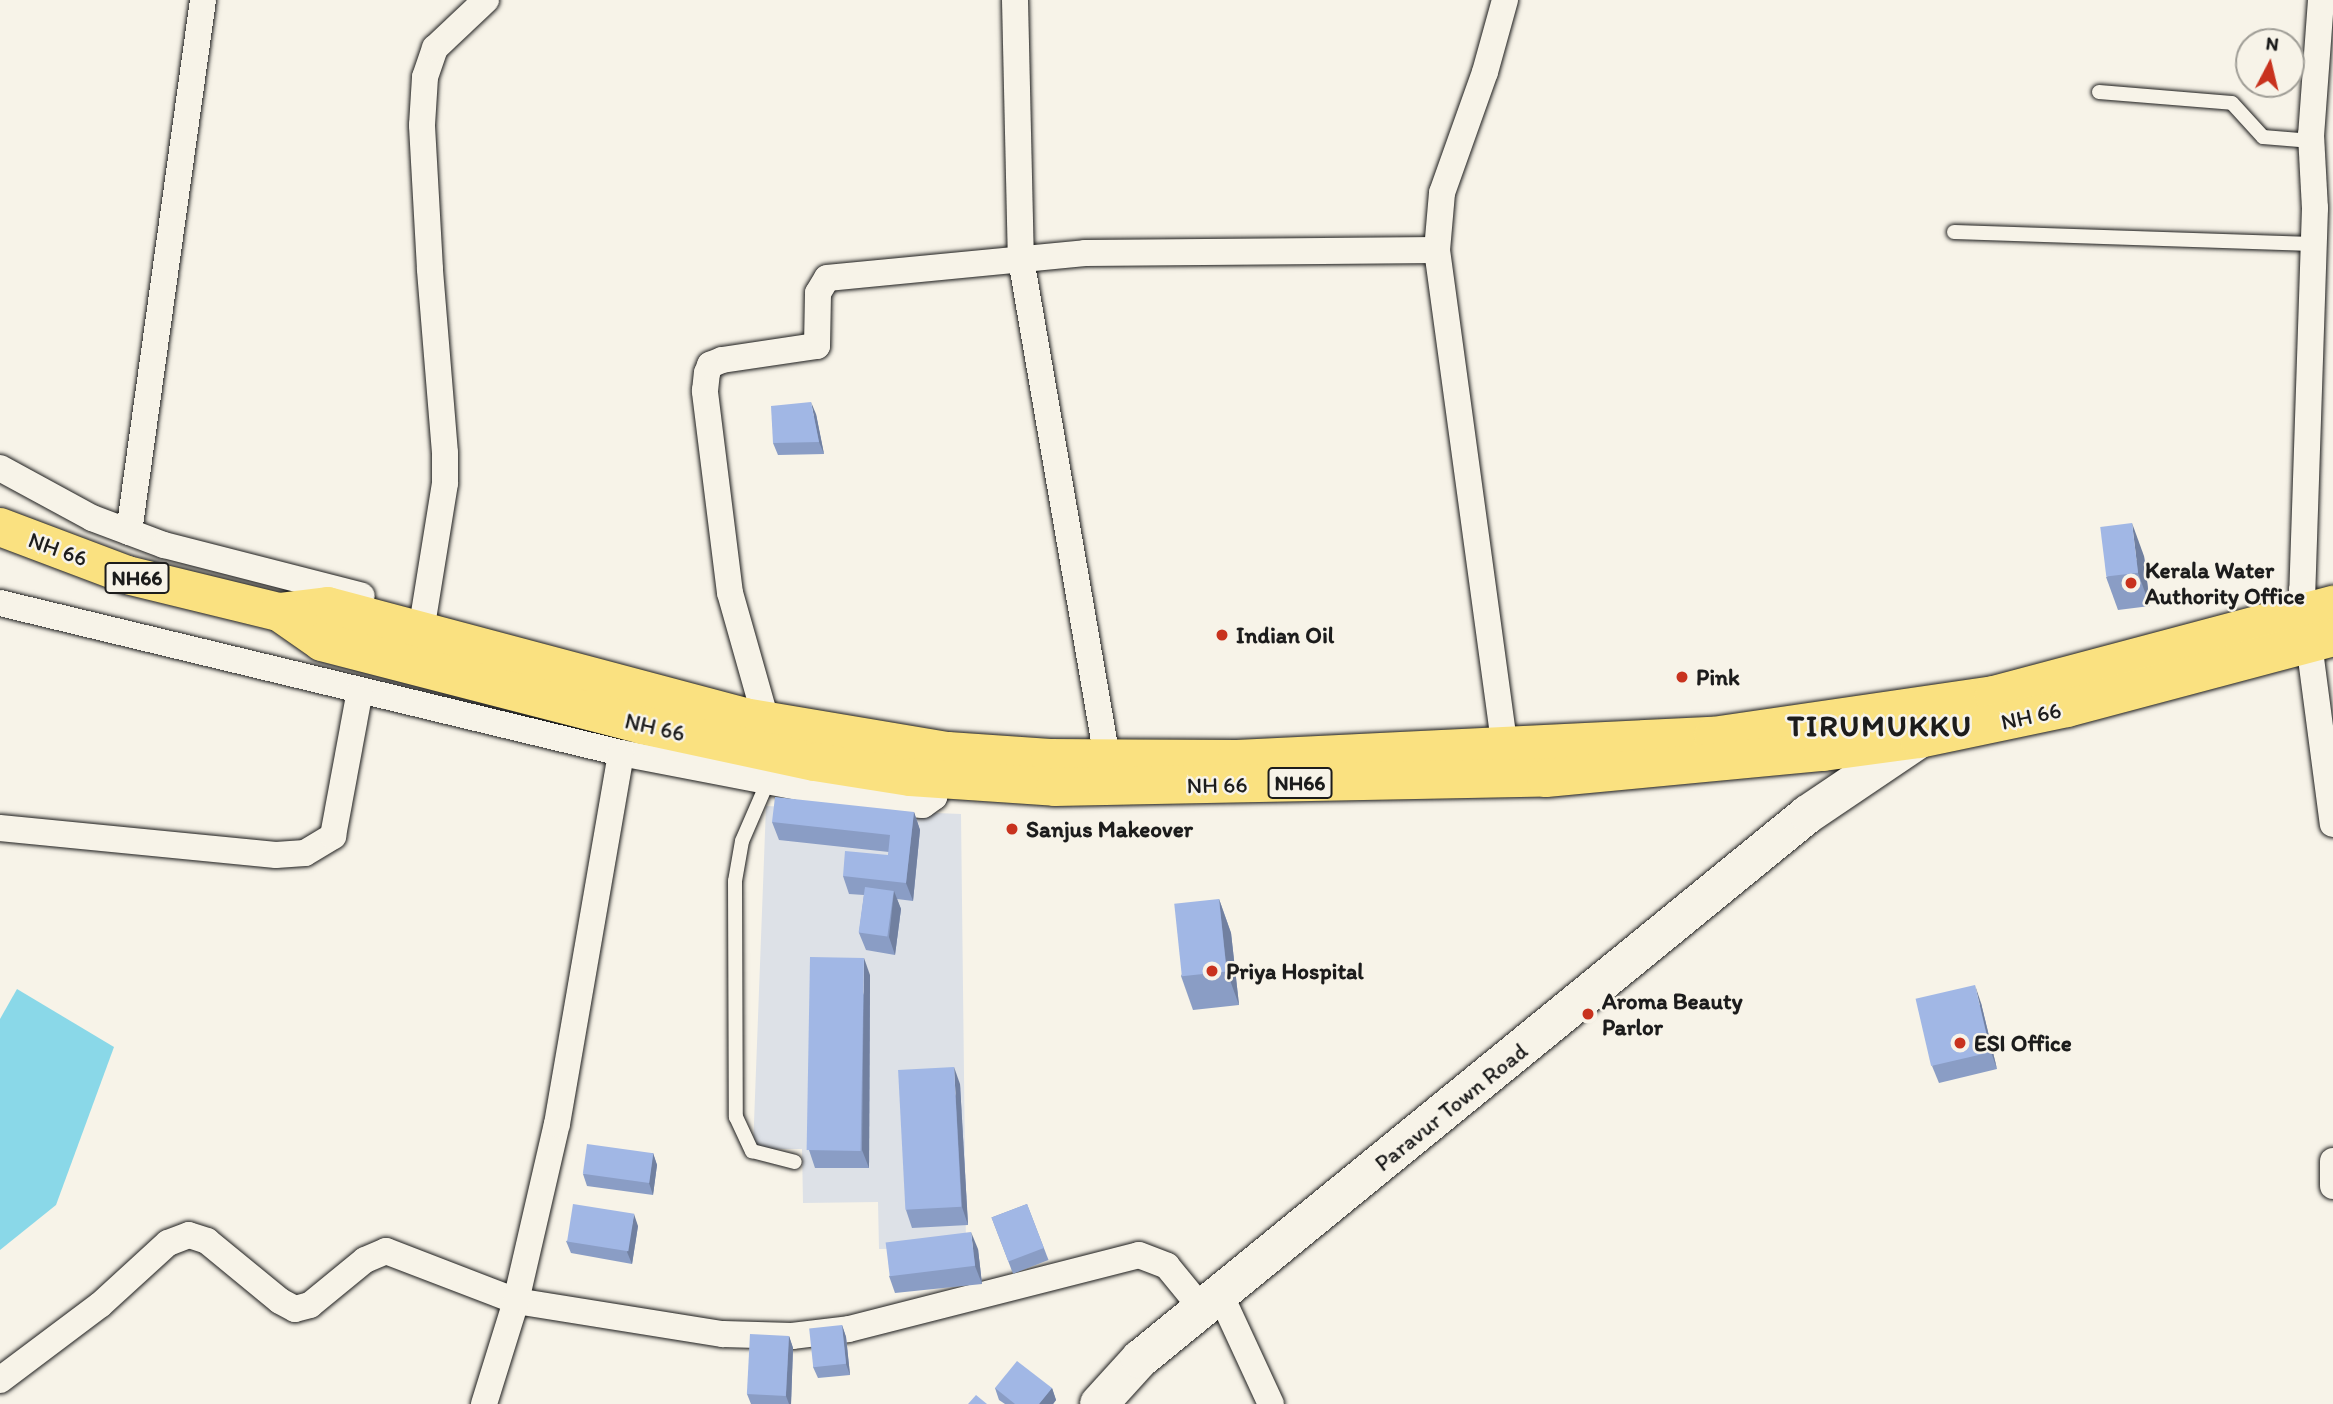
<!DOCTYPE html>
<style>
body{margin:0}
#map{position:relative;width:2333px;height:1404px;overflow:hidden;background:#f7f3e8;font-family:Itim,sans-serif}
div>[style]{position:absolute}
.built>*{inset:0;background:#dde1e7}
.water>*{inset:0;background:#8ad8e8}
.roads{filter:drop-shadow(0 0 2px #1c1c1c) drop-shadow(0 0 2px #1c1c1c)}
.lane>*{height:14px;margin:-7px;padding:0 7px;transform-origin:7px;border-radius:7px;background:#f7f3e8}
.street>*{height:26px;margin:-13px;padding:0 13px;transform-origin:13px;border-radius:13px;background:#f7f3e8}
.secondary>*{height:38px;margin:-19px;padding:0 19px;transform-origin:19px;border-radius:19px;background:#f7f3e8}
.highway>*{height:38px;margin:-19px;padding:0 19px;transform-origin:19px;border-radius:19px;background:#fae180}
.wall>*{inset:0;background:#8a9dc5;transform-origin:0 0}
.shaded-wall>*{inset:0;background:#7180a0}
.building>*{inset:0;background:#a1b7e5;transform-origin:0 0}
.dots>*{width:19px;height:19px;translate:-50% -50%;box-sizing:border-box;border:4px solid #f7f3e8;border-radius:50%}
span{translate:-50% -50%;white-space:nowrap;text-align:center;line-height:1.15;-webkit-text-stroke:5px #f7f3e8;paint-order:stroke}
.shield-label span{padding:2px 5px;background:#f7f3e8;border:2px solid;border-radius:5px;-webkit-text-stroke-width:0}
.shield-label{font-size:21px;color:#1c1c1c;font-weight:700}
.street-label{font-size:23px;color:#1c1c1c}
.poi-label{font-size:23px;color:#1c1c1c;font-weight:700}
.left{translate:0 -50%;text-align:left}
.district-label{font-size:30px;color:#1c1c1c;font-weight:700;letter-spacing:2px}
.north{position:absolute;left:2235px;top:28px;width:70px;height:70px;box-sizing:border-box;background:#f7f3e8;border:2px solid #9f9d96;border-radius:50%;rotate:7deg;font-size:19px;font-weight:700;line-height:28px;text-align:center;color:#1c1c1c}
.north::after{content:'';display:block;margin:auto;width:24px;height:32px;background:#c8321e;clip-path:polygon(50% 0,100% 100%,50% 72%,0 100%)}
</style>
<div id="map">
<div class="built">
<i style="clip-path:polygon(766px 806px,961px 814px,966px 1248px,879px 1249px,878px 1202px,803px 1203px,802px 1149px,753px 1149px)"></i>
</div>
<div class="water">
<i style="clip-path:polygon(17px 989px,114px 1047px,56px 1205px,0 1250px,0 1019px)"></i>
</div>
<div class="roads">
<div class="lane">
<i style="left:2099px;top:92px;width:133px;rotate:4.7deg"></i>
<i style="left:2232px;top:103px;width:46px;rotate:47.6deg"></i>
<i style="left:2263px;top:137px;width:49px;rotate:4.7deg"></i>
<i style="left:1954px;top:232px;width:359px;rotate:1.9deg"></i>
<i style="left:768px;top:781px;width:65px;rotate:113.4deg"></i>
<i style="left:742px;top:841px;width:41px;rotate:99.9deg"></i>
<i style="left:735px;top:881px;width:236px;rotate:89.8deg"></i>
<i style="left:736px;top:1117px;width:38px;rotate:65deg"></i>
<i style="left:752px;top:1151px;width:44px;rotate:14.3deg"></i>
</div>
<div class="street">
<i style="left:1015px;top:0;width:259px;rotate:88.7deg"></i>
<i style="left:1021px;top:259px;width:506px;rotate:80.22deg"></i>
<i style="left:1505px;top:0;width:75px;rotate:105.5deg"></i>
<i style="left:1485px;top:72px;width:128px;rotate:109.6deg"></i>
<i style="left:1442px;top:193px;width:57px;rotate:95deg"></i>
<i style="left:1437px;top:250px;width:504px;rotate:82.24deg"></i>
<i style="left:2321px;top:0;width:135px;rotate:94.2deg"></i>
<i style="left:2311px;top:135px;width:73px;rotate:86.9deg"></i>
<i style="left:2315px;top:208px;width:382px;rotate:91.9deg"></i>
<i style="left:2302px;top:590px;width:236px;rotate:82.5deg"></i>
<i style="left:0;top:468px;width:105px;rotate:28.5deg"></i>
<i style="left:92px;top:518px;width:77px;rotate:20.6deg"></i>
<i style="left:164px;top:545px;width:204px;rotate:14.4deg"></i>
<i style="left:129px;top:532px;width:537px;rotate:-82.08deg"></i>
<i style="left:0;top:603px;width:639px;rotate:13.58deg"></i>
<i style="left:621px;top:753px;width:254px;rotate:10.9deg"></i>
<i style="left:870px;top:801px;width:53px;rotate:4.3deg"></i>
<i style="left:923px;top:805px;width:14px;rotate:-36deg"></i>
<i style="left:934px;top:797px;width:17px;rotate:-77deg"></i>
<i style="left:424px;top:613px;width:132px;rotate:-80.8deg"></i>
<i style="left:445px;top:483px;width:30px;rotate:-90deg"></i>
<i style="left:445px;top:453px;width:185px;rotate:-94.7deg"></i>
<i style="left:430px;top:269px;width:144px;rotate:-93.2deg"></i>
<i style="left:422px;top:125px;width:48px;rotate:-86.4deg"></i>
<i style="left:425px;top:77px;width:31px;rotate:-71deg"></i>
<i style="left:435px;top:48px;width:70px;rotate:-43.3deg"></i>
<i style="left:766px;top:720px;width:132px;rotate:-105.8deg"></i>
<i style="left:730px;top:593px;width:204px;rotate:-97.1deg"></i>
<i style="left:705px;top:391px;width:18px;rotate:-84deg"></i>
<i style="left:707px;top:373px;width:9px;rotate:-69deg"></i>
<i style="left:710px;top:365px;width:13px;rotate:-23deg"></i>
<i style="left:722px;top:360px;width:96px;rotate:-8.4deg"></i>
<i style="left:817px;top:346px;width:53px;rotate:-88.9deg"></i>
<i style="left:818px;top:293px;width:17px;rotate:-59deg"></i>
<i style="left:827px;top:278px;width:259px;rotate:-5.5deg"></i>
<i style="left:1085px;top:253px;width:352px;rotate:-0.5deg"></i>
<i style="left:0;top:828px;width:277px;rotate:5.6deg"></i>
<i style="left:276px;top:855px;width:29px;rotate:-4deg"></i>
<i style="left:305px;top:853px;width:33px;rotate:-31deg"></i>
<i style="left:333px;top:836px;width:148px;rotate:-79.5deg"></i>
<i style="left:2333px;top:1161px;width:25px;rotate:90deg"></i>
<i style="left:1221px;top:1296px;width:119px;rotate:65.2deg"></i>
<i style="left:0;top:1380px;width:125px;rotate:-36.9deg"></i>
<i style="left:100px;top:1305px;width:92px;rotate:-42.4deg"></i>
<i style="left:168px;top:1243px;width:22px;rotate:-21deg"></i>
<i style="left:189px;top:1235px;width:19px;rotate:18deg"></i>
<i style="left:207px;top:1241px;width:94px;rotate:39.4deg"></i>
<i style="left:280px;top:1301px;width:17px;rotate:28deg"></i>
<i style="left:295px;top:1309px;width:16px;rotate:-15deg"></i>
<i style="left:310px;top:1305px;width:71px;rotate:-39.3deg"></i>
<i style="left:365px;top:1260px;width:23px;rotate:-23deg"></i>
<i style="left:386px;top:1251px;width:139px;rotate:21deg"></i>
<i style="left:516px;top:1301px;width:210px;rotate:9.1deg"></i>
<i style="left:723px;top:1334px;width:69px;rotate:1.7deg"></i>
<i style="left:792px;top:1336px;width:57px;rotate:-7deg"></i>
<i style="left:849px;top:1329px;width:299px;rotate:-14.3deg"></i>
<i style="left:1139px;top:1255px;width:30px;rotate:21deg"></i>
<i style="left:1167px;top:1266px;width:57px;rotate:50.7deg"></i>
<i style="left:484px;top:1404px;width:108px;rotate:-72.7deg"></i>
<i style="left:516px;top:1301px;width:182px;rotate:-77deg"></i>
<i style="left:557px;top:1124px;width:376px;rotate:-80.2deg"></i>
</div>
<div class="secondary">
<i style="left:1099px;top:1404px;width:61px;rotate:-47.7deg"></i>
<i style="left:1140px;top:1359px;width:862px;rotate:-39.21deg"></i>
<i style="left:1808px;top:814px;width:134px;rotate:-34deg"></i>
</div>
<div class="highway">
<i style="left:0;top:527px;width:136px;rotate:20.7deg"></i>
<i style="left:127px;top:575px;width:156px;rotate:13.7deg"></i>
<i style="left:279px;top:612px;width:49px;rotate:-7deg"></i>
<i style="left:328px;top:606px;width:431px;rotate:14.9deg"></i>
<i style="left:744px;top:717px;width:207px;rotate:9.5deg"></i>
<i style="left:948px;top:751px;width:102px;rotate:3.9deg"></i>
<i style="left:1050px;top:758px;width:187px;rotate:0.3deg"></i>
<i style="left:1237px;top:759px;width:477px;rotate:-2.8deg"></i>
<i style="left:1713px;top:736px;width:284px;rotate:-8.3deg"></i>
<i style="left:1994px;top:695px;width:351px;rotate:-14.9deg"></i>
<i style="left:279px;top:612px;width:52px;rotate:34.9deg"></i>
<i style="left:322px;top:642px;width:331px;rotate:14.5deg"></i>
<i style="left:642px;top:725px;width:177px;rotate:12.1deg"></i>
<i style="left:815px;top:762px;width:96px;rotate:9deg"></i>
<i style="left:910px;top:777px;width:145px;rotate:3.9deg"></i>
<i style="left:1055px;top:787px;width:491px;rotate:-1.1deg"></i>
<i style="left:1546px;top:778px;width:278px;rotate:-5.4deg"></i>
<i style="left:1823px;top:752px;width:97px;rotate:-7.7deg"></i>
<i style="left:1919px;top:739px;width:151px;rotate:-11.8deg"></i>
<i style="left:2067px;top:708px;width:275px;rotate:-14.9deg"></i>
</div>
</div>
<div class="wall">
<i style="clip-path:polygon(816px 414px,824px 454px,778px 455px,773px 443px)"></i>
<i style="clip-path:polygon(2144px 556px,2150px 606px,2118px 610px,2106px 577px)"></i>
<i style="clip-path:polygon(914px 812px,920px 830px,913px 901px,897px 899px,901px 909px,895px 955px,866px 950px,859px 933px,864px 895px,849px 894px,843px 876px,888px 855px,889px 852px,779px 840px,772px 822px)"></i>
<i style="clip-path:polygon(1219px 899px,1231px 933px,1239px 1005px,1193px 1010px,1181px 976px)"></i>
<i style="clip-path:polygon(870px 975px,869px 1168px,815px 1168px,809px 1150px)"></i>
<i style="clip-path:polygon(1981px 1003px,1997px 1069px,1939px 1083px,1932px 1066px)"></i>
<i style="clip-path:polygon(960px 1084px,968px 1225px,912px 1228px,906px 1210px)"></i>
<i style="clip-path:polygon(653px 1153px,657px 1165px,653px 1195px,587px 1186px,583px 1174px)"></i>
<i style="left:1027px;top:1204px;width:60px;height:38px;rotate:69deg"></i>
<i style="clip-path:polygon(638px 1226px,632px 1264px,571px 1253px,566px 1241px)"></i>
<i style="clip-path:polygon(978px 1249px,982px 1284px,895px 1293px,889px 1276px)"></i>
<i style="clip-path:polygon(842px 1325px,846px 1337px,850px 1375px,818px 1378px,813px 1367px)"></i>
<i style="clip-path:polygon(789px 1336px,793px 1348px,791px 1404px,751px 1404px,747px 1394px)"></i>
<i style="clip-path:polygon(995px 1388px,1052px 1388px,1056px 1400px,1053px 1404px,1005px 1404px,999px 1400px)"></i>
</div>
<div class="shaded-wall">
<i style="clip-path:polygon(811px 402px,816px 414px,824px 454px,819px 442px)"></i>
<i style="clip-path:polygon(2132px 523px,2144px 556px,2150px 606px,2138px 573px)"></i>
<i style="clip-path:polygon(914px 812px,920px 830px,913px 901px,906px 883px)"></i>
<i style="clip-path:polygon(894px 891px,901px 909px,895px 955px,889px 937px)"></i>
<i style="clip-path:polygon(1219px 899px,1231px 933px,1239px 1005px,1227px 972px)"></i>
<i style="clip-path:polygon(864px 958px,870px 975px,869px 1168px,862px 1150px)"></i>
<i style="clip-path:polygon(1975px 985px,1981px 1003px,1997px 1069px,1991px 1052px)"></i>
<i style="clip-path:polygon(954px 1067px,960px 1084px,968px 1225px,962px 1207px)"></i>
<i style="clip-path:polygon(653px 1153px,657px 1165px,653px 1195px,649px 1183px)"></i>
<i style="clip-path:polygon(634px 1214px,638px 1226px,632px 1264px,627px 1252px)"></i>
<i style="clip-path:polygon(971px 1232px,978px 1249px,982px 1284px,975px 1266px)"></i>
<i style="clip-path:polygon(842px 1325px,846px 1337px,850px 1375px,846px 1364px)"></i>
<i style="clip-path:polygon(789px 1336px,793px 1348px,791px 1404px,789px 1404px,786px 1396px)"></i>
<i style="clip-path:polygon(1052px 1388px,1056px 1400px,1053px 1404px,1039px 1404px)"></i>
</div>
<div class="building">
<i style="clip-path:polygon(811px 402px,819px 442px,773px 443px,771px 406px)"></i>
<i style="left:2132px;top:523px;width:50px;height:32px;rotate:83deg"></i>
<i style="clip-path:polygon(775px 797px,914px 812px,906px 883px,843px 876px,845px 851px,888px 855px,890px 835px,772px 822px)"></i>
<i style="left:865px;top:887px;width:29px;height:46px;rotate:8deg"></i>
<i style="left:1219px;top:899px;width:73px;height:45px;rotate:84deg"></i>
<i style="left:810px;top:957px;width:54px;height:193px;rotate:1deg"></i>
<i style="left:1975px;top:985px;width:69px;height:61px;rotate:77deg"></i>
<i style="left:954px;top:1067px;width:140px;height:56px;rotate:87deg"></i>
<i style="left:587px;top:1144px;width:67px;height:30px;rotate:8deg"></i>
<i style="left:573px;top:1204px;width:62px;height:38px;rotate:9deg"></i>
<i style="left:1027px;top:1204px;width:47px;height:38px;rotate:69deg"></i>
<i style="left:971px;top:1232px;width:34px;height:86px;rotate:83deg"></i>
<i style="left:842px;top:1325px;width:39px;height:33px;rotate:84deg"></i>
<i style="left:750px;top:1334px;width:39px;height:60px;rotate:3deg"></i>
<i style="clip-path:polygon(1017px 1361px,1052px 1388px,1039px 1404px,1015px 1404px,995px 1388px)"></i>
<i style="clip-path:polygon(976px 1395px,987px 1404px,968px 1404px)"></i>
</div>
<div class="dots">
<i style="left:2131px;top:583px;background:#c8321e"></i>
<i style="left:1222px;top:635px;background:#c8321e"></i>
<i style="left:1682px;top:677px;background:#c8321e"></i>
<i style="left:1012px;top:829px;background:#c8321e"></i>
<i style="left:1212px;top:971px;background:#c8321e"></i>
<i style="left:1588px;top:1014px;background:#c8321e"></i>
<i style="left:1960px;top:1043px;background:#c8321e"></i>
</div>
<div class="shield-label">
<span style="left:137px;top:578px">NH66</span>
<span style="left:1300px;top:783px">NH66</span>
</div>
<div class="street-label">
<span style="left:58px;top:549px;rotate:20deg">NH 66</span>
<span style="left:2031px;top:716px;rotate:-12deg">NH 66</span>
<span style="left:655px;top:727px;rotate:13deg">NH 66</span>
<span style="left:1217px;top:785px;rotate:-1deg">NH 66</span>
<span style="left:1451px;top:1107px;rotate:-39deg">Paravur Town Road</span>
</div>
<div class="poi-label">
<span class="left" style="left:2145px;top:583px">Kerala Water<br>Authority Office</span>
<span class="left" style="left:1236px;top:635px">Indian Oil</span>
<span class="left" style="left:1696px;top:677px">Pink</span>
<span class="left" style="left:1026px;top:829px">Sanjus Makeover</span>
<span class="left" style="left:1226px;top:971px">Priya Hospital</span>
<span class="left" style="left:1602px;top:1014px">Aroma Beauty<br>Parlor</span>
<span class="left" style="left:1974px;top:1043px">ESI Office</span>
</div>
<div class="district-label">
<span style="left:1880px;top:726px">TIRUMUKKU</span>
</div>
<div class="north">N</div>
</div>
